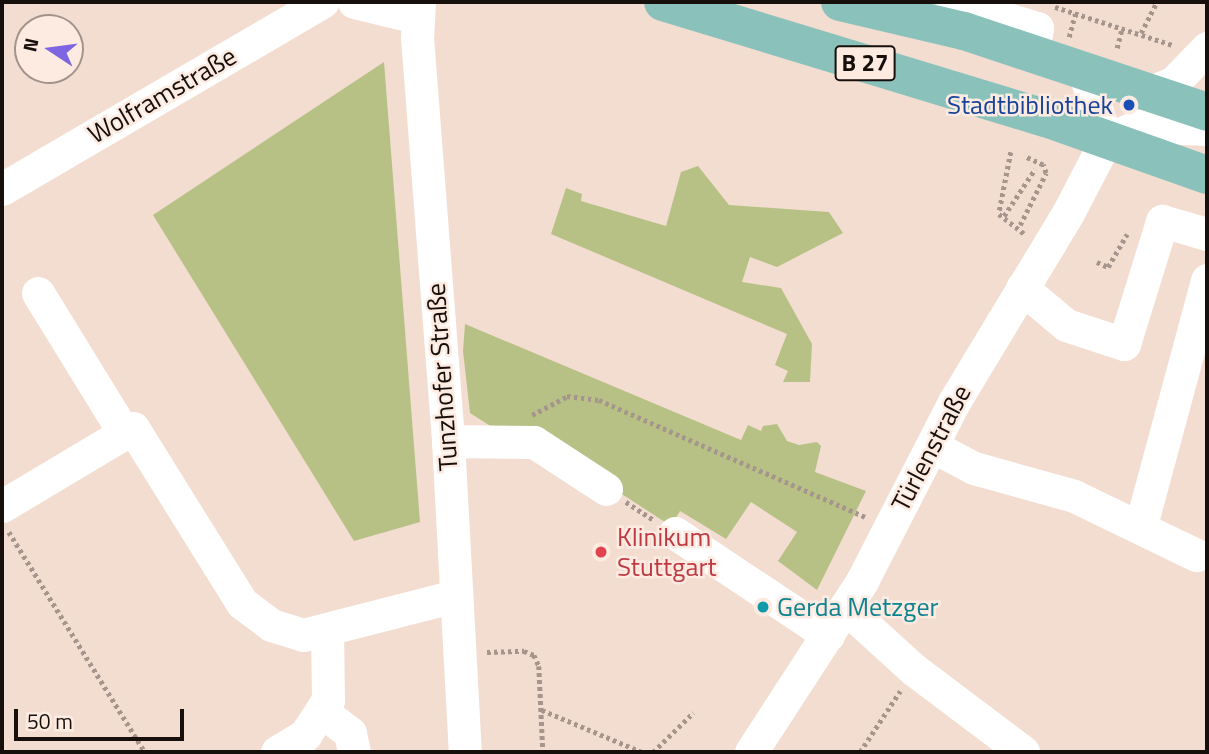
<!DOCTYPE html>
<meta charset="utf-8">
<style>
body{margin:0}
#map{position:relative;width:1209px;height:754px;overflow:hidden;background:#f3ddd1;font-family:"Titillium Web",sans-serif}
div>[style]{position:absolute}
.green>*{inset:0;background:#b8c185}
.path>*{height:4.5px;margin-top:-2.25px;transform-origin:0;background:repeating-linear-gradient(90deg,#a6958c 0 3.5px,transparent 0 7px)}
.minor>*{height:33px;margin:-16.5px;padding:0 16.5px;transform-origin:16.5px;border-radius:16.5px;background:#fff}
.major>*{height:38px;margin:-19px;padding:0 19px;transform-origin:19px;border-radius:19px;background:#8ac2bb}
.dots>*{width:19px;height:19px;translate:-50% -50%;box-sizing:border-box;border:4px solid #fdebe2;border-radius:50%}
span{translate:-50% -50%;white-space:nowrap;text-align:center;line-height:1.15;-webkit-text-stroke:5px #fdebe2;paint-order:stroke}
.shield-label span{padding:2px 5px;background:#fdebe2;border:2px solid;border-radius:5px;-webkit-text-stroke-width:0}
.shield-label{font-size:24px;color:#170f0b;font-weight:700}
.street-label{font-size:26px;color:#170f0b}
.transit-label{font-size:26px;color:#164399}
.right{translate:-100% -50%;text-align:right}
.health-label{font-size:26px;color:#be3a42}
.left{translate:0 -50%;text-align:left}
.culture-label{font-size:26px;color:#0d838f}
.frame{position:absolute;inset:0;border:4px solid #170f0b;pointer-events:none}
.north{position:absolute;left:14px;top:14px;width:70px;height:70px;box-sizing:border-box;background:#fdebe2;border:2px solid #a1938c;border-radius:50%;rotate:283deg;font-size:19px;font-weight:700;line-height:28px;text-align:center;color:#170f0b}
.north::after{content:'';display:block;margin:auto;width:24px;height:32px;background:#7e65e1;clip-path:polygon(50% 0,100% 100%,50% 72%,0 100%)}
.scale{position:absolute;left:14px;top:709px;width:170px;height:32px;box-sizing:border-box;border:4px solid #170f0b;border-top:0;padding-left:9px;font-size:21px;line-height:24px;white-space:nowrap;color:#170f0b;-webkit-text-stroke:5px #fdebe2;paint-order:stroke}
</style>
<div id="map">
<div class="green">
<i style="clip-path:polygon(384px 62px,420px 522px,354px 541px,153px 215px)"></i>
<i style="clip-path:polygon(698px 166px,729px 205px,829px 212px,843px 233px,777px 267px,750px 257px,742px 282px,781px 288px,812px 344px,810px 382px,783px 382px,788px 371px,775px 365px,787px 334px,551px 234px,566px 188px,582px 194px,581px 201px,666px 226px,681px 172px)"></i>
<i style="clip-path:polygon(465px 324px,741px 440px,748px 425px,761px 431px,763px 426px,777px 424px,787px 441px,799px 445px,817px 442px,821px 446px,815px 472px,866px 491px,817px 590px,778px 561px,797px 532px,751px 502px,726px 539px,680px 511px,671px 526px,611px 487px,603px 498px,470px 413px,463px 351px)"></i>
</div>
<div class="path">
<i style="left:1055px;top:7px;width:124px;rotate:17.9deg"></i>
<i style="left:1141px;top:33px;width:35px;rotate:-63deg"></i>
<i style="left:1069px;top:37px;width:24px;rotate:-75deg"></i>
<i style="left:1117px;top:48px;width:21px;rotate:-76deg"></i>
<i style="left:1011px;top:152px;width:63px;rotate:101deg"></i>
<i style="left:999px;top:214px;width:33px;rotate:38deg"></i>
<i style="left:1004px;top:216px;width:56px;rotate:-56.6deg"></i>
<i style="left:1020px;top:225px;width:58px;rotate:-63.4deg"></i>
<i style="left:1046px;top:173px;width:9px;rotate:-111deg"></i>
<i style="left:1043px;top:165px;width:21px;rotate:-155deg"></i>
<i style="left:1097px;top:262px;width:12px;rotate:24deg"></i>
<i style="left:1108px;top:267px;width:38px;rotate:-60deg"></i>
<i style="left:532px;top:415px;width:40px;rotate:-28deg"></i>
<i style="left:567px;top:396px;width:32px;rotate:7deg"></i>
<i style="left:599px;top:400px;width:291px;rotate:23.7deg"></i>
<i style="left:626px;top:502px;width:33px;rotate:33deg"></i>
<i style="left:9px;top:532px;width:259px;rotate:58.3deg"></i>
<i style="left:487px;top:652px;width:37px;rotate:-2deg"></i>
<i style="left:524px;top:651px;width:11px;rotate:22deg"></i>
<i style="left:534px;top:655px;width:12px;rotate:66deg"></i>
<i style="left:539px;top:666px;width:86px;rotate:87.3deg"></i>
<i style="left:542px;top:710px;width:108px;rotate:22.8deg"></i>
<i style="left:653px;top:752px;width:56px;rotate:-44.3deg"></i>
<i style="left:806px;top:752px;width:8px"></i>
<i style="left:860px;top:752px;width:73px;rotate:-56.7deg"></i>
</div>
<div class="minor">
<i style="left:354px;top:2px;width:64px;rotate:13.6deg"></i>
<i style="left:419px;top:2px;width:35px;rotate:93deg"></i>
<i style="left:417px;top:37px;width:405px;rotate:85.6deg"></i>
<i style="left:448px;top:441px;width:311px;rotate:86.9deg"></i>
<i style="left:952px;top:2px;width:89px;rotate:17deg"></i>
<i style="left:1037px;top:28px;width:24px;rotate:99deg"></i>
<i style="left:1083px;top:68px;width:76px;rotate:72.3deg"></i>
<i style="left:1148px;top:93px;width:27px;rotate:-22deg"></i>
<i style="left:1173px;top:83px;width:49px;rotate:-45.8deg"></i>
<i style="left:2px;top:189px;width:371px;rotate:-30.3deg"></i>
<i style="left:1022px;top:288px;width:57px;rotate:40.1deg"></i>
<i style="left:1066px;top:325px;width:61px;rotate:18.1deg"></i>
<i style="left:1124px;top:344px;width:129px;rotate:-72.8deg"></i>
<i style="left:1162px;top:221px;width:47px;rotate:16.1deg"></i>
<i style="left:38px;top:293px;width:164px;rotate:58.4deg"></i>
<i style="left:448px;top:441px;width:86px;rotate:0.7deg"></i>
<i style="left:534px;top:442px;width:86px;rotate:33.1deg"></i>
<i style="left:932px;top:446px;width:47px;rotate:27.6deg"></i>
<i style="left:974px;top:468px;width:104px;rotate:15.6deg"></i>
<i style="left:1074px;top:496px;width:136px;rotate:25.8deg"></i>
<i style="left:2px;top:506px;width:152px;rotate:-30.8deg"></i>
<i style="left:133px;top:428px;width:206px;rotate:58.1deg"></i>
<i style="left:242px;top:603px;width:36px;rotate:37deg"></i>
<i style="left:271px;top:625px;width:34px;rotate:17deg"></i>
<i style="left:303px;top:635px;width:157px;rotate:-14.4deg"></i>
<i style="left:1141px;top:525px;width:254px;rotate:-74.9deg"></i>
<i style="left:675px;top:533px;width:184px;rotate:33.7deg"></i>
<i style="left:846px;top:608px;width:91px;rotate:42.3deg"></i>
<i style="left:913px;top:669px;width:138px;rotate:37deg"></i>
<i style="left:321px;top:711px;width:36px;rotate:37deg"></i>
<i style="left:350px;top:733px;width:19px;rotate:78deg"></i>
<i style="left:277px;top:752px;width:33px;rotate:-31deg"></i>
<i style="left:305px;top:735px;width:42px;rotate:-56.7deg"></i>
<i style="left:328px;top:700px;width:69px;rotate:-90.8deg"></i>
<i style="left:751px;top:752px;width:204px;rotate:-57deg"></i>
<i style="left:862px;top:581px;width:201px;rotate:-62.8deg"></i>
<i style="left:954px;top:402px;width:221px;rotate:-58.9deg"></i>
<i style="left:1068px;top:213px;width:82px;rotate:-62.5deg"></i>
<i style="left:1106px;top:140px;width:35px;rotate:-24deg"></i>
<i style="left:1138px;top:126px;width:69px;rotate:2.5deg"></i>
</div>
<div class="major">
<i style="left:663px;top:2px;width:400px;rotate:16.9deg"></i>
<i style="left:1046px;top:118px;width:171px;rotate:19.5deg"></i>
<i style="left:840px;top:2px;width:127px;rotate:13.2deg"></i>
<i style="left:964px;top:31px;width:256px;rotate:18.4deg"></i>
</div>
<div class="dots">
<i style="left:1129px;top:105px;background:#1a4fb4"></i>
<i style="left:601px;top:552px;background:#e0444e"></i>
<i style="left:763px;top:607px;background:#0f9aa8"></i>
</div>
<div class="shield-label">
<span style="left:865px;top:63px">B 27</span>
</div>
<div class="street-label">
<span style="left:162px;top:95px;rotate:-30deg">Wolframstraße</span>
<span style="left:442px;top:377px;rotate:-94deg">Tunzhofer Straße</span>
<span style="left:931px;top:448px;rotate:-62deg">Türlenstraße</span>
</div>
<div class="transit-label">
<span class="right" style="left:1113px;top:105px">Stadtbibliothek</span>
</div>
<div class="health-label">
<span class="left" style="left:617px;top:552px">Klinikum<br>Stuttgart</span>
</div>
<div class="culture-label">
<span class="left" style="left:777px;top:607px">Gerda Metzger</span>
</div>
<div class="frame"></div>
<div class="north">N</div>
<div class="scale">50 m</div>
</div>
